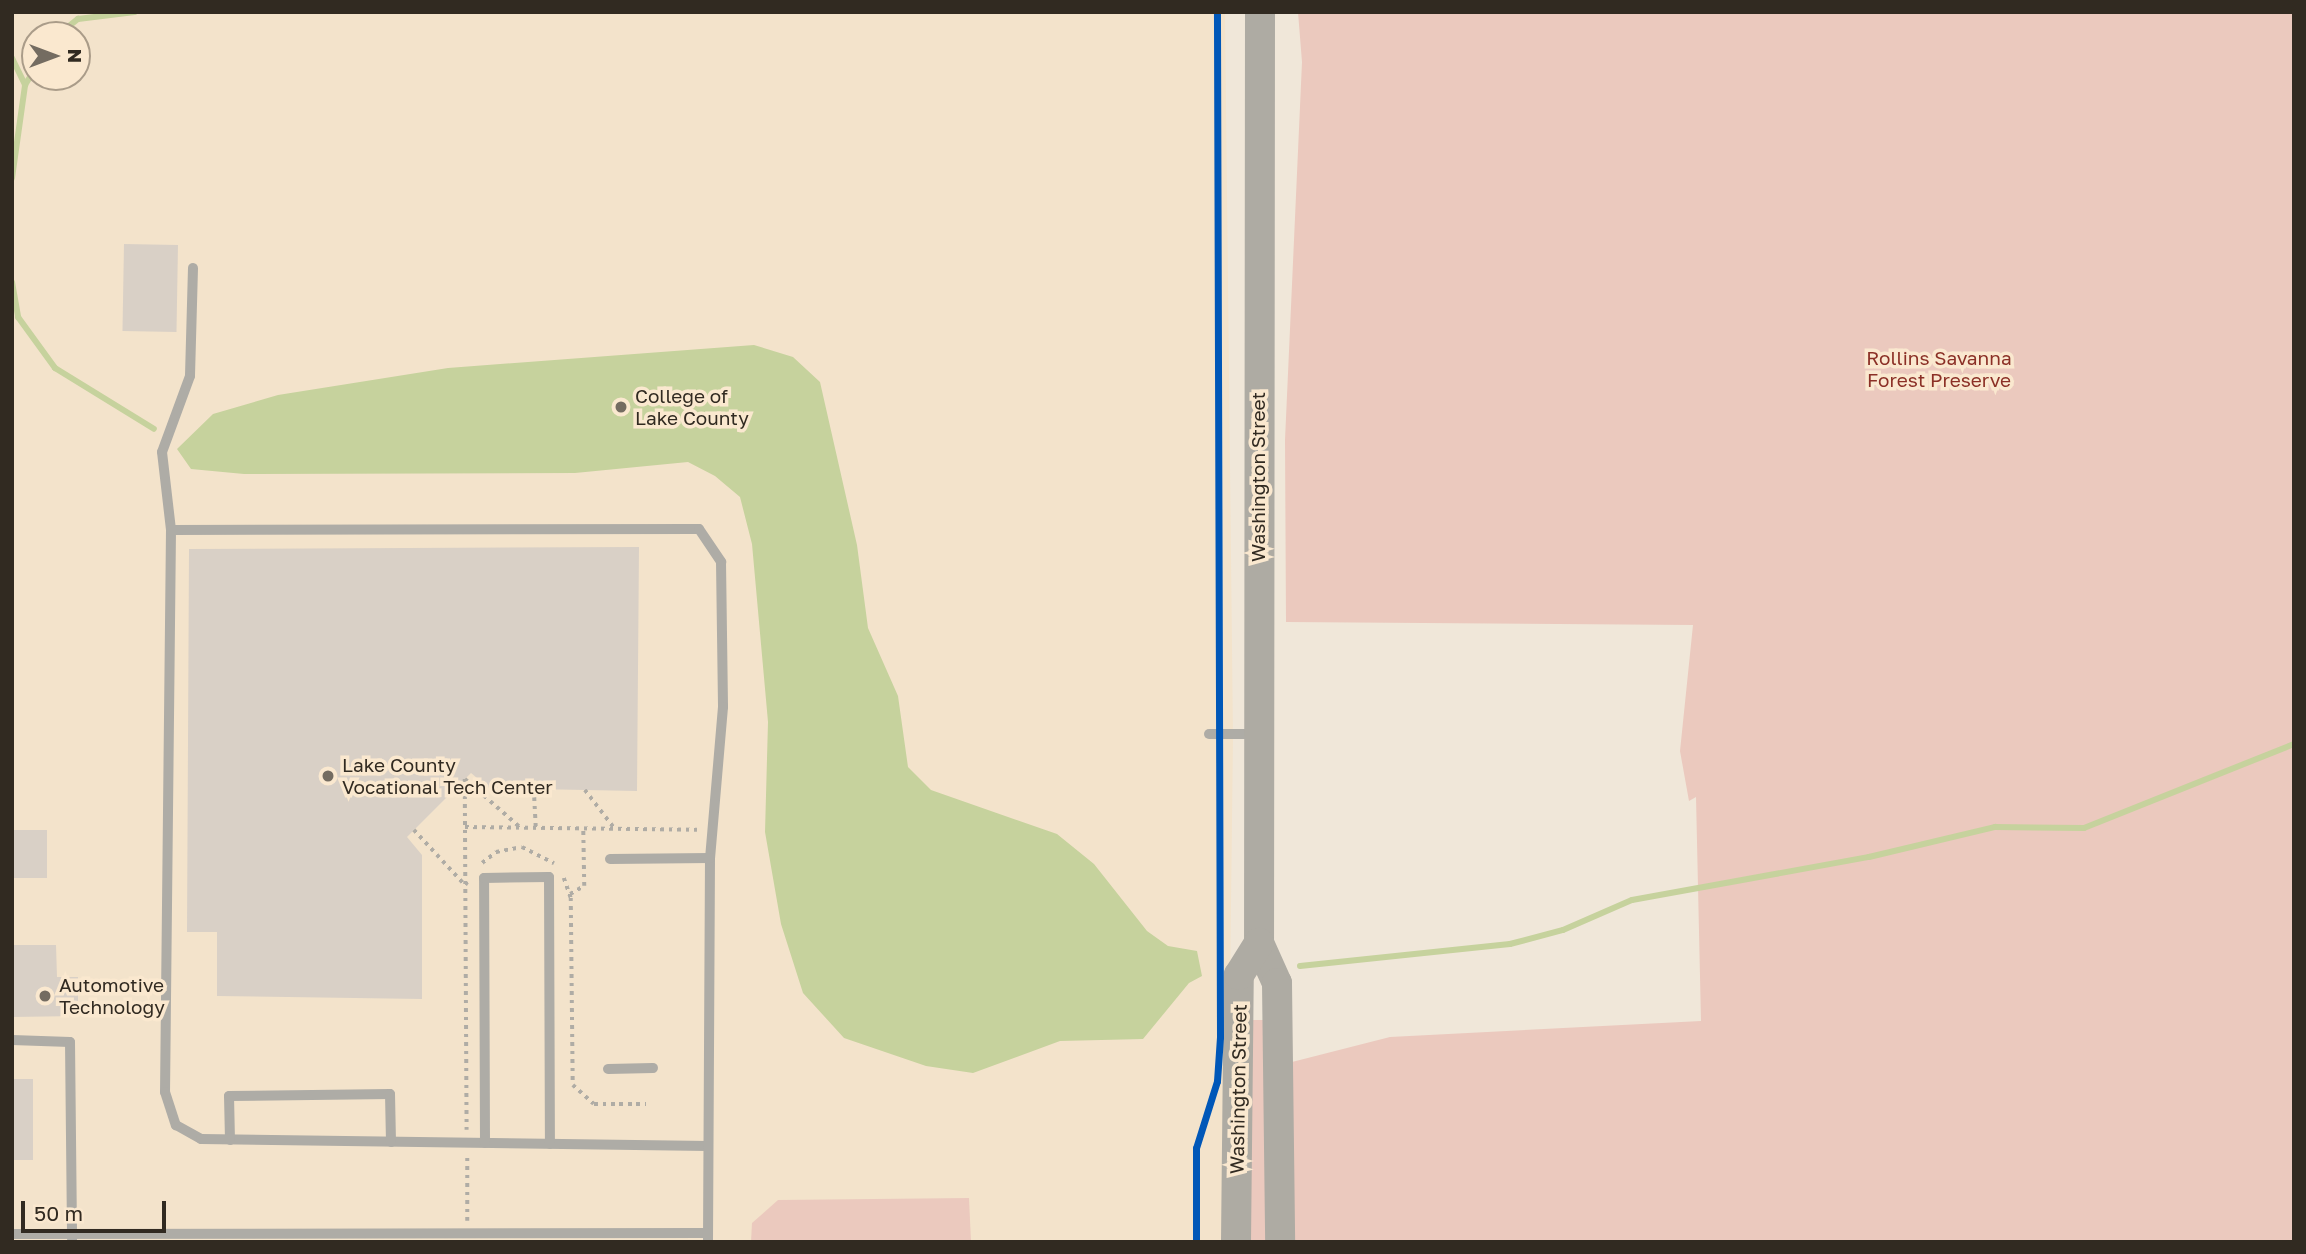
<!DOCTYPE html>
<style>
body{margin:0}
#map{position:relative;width:2306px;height:1254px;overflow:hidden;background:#f0e7d9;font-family:"Golos Text",sans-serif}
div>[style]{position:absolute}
.built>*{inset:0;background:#f3e3cb}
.green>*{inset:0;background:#ebc9be}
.water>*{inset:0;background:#c6d29d}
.stream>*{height:6px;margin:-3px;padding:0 3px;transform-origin:3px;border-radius:3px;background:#c6d29d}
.building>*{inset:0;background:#d9d0c6;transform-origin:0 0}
.path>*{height:3.5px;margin-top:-1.75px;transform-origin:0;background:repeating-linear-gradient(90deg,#afaca5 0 3.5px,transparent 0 8.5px)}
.service>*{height:10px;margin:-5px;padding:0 5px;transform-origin:5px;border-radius:5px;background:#aeaca6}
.secondary>*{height:30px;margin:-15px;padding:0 15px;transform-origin:15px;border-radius:15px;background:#aeaba3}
.cycleway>*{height:7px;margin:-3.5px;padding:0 3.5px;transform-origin:3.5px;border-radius:3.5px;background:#0057b8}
.dots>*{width:19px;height:19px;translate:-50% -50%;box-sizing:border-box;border:4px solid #fae8cf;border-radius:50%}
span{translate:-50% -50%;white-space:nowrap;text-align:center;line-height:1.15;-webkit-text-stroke:7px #fae8cf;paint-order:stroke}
.park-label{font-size:19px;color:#8b3026}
.poi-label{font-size:19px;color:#312a21}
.left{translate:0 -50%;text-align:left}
.street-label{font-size:19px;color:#312a21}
.frame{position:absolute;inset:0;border:14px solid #312a21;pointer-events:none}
.north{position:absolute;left:21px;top:21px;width:70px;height:70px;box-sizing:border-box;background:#fae8cf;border:2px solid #aa9c89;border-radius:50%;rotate:90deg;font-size:19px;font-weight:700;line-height:28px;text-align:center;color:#312a21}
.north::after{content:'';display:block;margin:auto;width:24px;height:32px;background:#746c61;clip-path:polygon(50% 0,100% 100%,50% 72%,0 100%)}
.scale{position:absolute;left:21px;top:1201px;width:145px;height:32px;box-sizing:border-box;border:4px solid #312a21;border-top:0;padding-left:9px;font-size:21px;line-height:24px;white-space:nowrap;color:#312a21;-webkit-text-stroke:5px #fae8cf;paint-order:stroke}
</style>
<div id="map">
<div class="built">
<i style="clip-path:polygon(evenodd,12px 12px,1225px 12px,1233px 737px,1227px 1242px,12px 1242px,12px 12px,35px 35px,77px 35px,77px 77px,35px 77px,35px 35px)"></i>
</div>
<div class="green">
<i style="clip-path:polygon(1298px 12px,2294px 12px,2294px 1242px,1291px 1242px,1292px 1062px,1390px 1037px,1701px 1021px,1696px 797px,1689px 801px,1680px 751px,1693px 625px,1286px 622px,1285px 440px,1302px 62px)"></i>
<i style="clip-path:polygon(1251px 1020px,1263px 1020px,1267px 1242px,1248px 1242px)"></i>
<i style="clip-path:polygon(969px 1198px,971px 1242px,751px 1242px,752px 1223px,778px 1200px)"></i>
</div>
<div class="water">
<i style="clip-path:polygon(754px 345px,793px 357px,820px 382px,857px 545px,868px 628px,898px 696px,908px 767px,931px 790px,1057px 834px,1094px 864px,1147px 931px,1168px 946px,1197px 951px,1202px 976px,1189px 983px,1143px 1039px,1060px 1041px,973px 1073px,926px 1066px,844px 1038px,803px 993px,781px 924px,765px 832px,768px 722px,752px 544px,740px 497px,715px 476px,688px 462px,575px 473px,244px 474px,191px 469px,177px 449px,213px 414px,278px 395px,448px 368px)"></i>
</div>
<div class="stream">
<i style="left:58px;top:35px;width:26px;rotate:-39deg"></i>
<i style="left:78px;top:19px;width:57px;rotate:-7deg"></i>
<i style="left:12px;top:58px;width:30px;rotate:64deg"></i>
<i style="left:12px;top:178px;width:94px;rotate:-82deg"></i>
<i style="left:25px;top:85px;width:19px;rotate:-58deg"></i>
<i style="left:12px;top:282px;width:36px;rotate:80deg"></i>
<i style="left:18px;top:317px;width:63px;rotate:54deg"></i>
<i style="left:55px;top:368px;width:116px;rotate:31.6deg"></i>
<i style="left:1300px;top:966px;width:211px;rotate:-6deg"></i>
<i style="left:1510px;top:944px;width:55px;rotate:-14.8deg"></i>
<i style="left:1563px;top:930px;width:75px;rotate:-23.5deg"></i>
<i style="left:1632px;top:900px;width:241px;rotate:-10.3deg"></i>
<i style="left:1869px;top:857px;width:130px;rotate:-13.4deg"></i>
<i style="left:1995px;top:827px;width:89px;rotate:0.6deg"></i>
<i style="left:2084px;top:828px;width:226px;rotate:-21.8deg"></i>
</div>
<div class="building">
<i style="left:124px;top:244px;width:54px;height:87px;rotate:1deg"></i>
<i style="clip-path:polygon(639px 547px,637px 791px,489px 788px,471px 773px,407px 837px,422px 855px,422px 999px,217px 996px,217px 932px,187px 932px,189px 549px)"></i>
<i style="left:12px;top:830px;width:35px;height:48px"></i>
<i style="clip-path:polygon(12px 945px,56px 945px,57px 977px,78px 977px,78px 1016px,12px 1017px)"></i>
<i style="left:12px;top:1079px;width:21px;height:81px"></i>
</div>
<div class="path">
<i style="left:465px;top:779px;width:351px;rotate:89.7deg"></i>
<i style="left:465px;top:779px;width:74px;rotate:41.2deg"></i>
<i style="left:534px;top:789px;width:39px;rotate:87deg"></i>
<i style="left:585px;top:790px;width:49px;rotate:52.4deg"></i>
<i style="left:465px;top:827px;width:232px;rotate:0.7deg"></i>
<i style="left:414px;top:830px;width:75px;rotate:47.2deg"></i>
<i style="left:465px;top:885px;width:7px;rotate:-56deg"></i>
<i style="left:482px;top:863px;width:18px;rotate:-38deg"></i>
<i style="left:496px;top:852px;width:26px;rotate:-11deg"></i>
<i style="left:522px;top:847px;width:36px;rotate:27deg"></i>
<i style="left:564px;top:878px;width:21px;rotate:71deg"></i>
<i style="left:571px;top:898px;width:187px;rotate:89.4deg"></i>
<i style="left:573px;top:1085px;width:28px;rotate:42deg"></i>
<i style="left:594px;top:1104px;width:52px"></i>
<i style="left:570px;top:894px;width:16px;rotate:-30deg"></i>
<i style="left:584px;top:886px;width:58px;rotate:-91deg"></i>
<i style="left:467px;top:1221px;width:66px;rotate:-90deg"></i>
</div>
<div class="service">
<i style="left:193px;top:268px;width:108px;rotate:91.6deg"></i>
<i style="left:190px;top:376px;width:81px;rotate:110.2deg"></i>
<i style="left:162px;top:452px;width:79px;rotate:83.4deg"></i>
<i style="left:171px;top:530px;width:562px;rotate:90.61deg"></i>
<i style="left:165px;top:1092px;width:35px;rotate:72deg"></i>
<i style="left:176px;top:1125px;width:29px;rotate:29deg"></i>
<i style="left:201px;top:1139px;width:507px;rotate:0.79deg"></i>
<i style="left:171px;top:530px;width:528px;rotate:-0.11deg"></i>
<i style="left:699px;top:529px;width:40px;rotate:56deg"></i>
<i style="left:721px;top:562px;width:145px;rotate:89.2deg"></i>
<i style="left:723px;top:707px;width:152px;rotate:94.9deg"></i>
<i style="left:710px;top:858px;width:384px;rotate:90.3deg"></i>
<i style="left:1209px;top:734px;width:47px"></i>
<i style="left:610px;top:859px;width:100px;rotate:-0.6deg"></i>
<i style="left:12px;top:1040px;width:58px;rotate:2deg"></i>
<i style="left:70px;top:1042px;width:197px;rotate:89.4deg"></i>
<i style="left:608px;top:1069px;width:45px;rotate:-1.3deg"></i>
<i style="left:230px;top:1140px;width:44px;rotate:-91.3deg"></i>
<i style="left:229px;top:1096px;width:161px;rotate:-0.7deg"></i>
<i style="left:390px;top:1094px;width:48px;rotate:88.8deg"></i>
<i style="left:485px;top:1143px;width:265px;rotate:-90.2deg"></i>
<i style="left:484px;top:878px;width:65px;rotate:-0.9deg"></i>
<i style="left:549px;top:877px;width:267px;rotate:89.8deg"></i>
<i style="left:12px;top:1234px;width:696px;rotate:-0.08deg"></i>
</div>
<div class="secondary">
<i style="left:1260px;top:12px;width:931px;rotate:90.06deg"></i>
<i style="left:1259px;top:943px;width:44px;rotate:65.8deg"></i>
<i style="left:1277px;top:983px;width:259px;rotate:89.3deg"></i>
<i style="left:1236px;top:1242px;width:267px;rotate:-89.4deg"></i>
<i style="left:1239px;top:975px;width:38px;rotate:-58deg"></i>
</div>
<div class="cycleway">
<i style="left:1196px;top:1242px;width:94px;rotate:-90deg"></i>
<i style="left:1196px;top:1148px;width:70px;rotate:-72.6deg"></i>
<i style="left:1217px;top:1081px;width:44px;rotate:-86.1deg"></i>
<i style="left:1220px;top:1037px;width:1025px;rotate:-90.17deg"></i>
</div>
<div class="dots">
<i style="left:621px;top:407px;background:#746c61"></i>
<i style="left:328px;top:776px;background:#746c61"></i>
<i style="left:45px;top:996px;background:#746c61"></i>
</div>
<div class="park-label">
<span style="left:1939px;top:369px">Rollins Savanna<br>Forest Preserve</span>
</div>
<div class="poi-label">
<span class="left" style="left:635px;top:407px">College of<br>Lake County</span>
<span class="left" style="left:342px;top:776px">Lake County<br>Vocational Tech Center</span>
<span class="left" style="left:59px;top:996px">Automotive<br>Technology</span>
</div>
<div class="street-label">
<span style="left:1258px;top:477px;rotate:-90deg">Washington Street</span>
<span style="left:1238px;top:1089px;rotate:-89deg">Washington Street</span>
</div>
<div class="frame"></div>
<div class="north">N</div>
<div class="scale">50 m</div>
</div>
